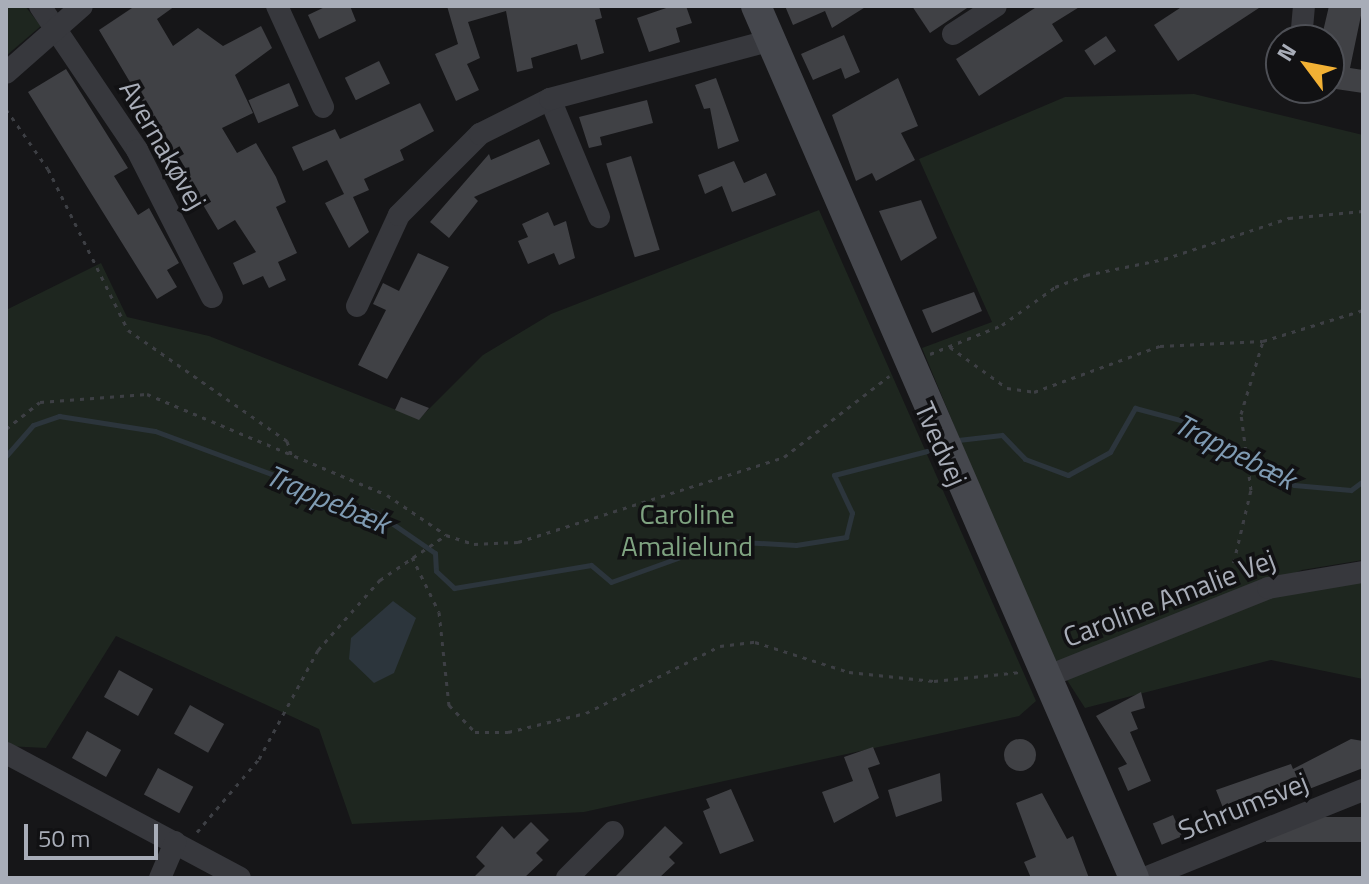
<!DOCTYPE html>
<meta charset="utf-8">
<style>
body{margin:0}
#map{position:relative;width:1369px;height:884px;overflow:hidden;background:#161618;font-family:"Titillium Web",sans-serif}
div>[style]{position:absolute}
.green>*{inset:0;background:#1e261f}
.water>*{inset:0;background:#2c353c}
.stream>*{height:5px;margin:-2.5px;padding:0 2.5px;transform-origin:2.5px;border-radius:2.5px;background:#2c353c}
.building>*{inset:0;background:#404145;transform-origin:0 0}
.round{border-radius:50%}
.path>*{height:3px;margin-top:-1.5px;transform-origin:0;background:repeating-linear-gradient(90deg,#3d3f44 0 4px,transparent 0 10px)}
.street>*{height:22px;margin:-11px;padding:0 11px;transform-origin:11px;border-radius:11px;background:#37383d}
.secondary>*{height:30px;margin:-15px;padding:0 15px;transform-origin:15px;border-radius:15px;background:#45474d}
span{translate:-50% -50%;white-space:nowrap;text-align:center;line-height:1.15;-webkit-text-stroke:7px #111113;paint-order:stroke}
.street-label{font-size:28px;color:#a8adb8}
.park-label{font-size:28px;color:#7fa381}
.water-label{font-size:30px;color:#7f9bb3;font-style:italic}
.frame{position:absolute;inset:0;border:8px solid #a8adb8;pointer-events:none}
.north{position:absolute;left:1265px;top:24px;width:80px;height:80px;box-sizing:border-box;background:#111113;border:2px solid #4d4f55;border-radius:50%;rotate:302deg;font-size:22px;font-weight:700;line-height:32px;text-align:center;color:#a8adb8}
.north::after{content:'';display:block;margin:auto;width:28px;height:36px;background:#f2b134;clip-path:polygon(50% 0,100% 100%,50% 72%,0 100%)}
.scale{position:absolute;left:24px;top:824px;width:134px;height:36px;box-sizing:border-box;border:4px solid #a8adb8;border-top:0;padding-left:10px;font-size:24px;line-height:28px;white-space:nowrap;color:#a8adb8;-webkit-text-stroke:6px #111113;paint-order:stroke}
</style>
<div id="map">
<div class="green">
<i style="clip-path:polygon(6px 6px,25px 6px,41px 26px,7px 55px)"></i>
<i style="clip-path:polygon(1194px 94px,1363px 135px,1363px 560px,1302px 570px,1094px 656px,1052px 662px,922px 348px,992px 322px,919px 159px,1065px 97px)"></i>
<i style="clip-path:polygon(819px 210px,1036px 701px,1019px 716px,584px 812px,352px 824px,319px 729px,116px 636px,46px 748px,6px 746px,6px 310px,101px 263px,127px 317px,209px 336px,419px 419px,483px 355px,551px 314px)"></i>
<i style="clip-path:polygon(1363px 579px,1363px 679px,1271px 660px,1085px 708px,1065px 677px,1270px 594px)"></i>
</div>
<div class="water">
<i style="clip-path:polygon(393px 601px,416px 618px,394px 673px,374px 683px,349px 659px,351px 638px)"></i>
</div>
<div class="stream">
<i style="left:958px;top:440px;width:44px;rotate:-6.5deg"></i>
<i style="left:1002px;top:435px;width:33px;rotate:46deg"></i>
<i style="left:1025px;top:459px;width:46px;rotate:20.4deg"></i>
<i style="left:1068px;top:475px;width:48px;rotate:-28.7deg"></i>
<i style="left:1110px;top:452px;width:51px;rotate:-60.4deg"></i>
<i style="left:1135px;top:408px;width:55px;rotate:14.8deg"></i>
<i style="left:1188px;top:422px;width:123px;rotate:30.7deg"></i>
<i style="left:1294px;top:485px;width:57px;rotate:5deg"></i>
<i style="left:1351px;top:490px;width:15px;rotate:-37deg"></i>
<i style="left:6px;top:456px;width:41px;rotate:-48.9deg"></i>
<i style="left:33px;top:425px;width:28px;rotate:-19deg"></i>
<i style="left:59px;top:416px;width:97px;rotate:8.9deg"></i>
<i style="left:155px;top:431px;width:237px;rotate:20.3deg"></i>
<i style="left:377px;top:513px;width:70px;rotate:34.6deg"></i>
<i style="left:435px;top:553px;width:18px;rotate:87deg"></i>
<i style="left:436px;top:571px;width:25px;rotate:43deg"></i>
<i style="left:454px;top:588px;width:139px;rotate:-9.5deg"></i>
<i style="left:591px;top:565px;width:26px;rotate:40deg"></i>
<i style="left:611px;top:582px;width:121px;rotate:-19.8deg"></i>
<i style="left:725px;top:541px;width:71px;rotate:3.2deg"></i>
<i style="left:796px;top:545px;width:51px;rotate:-9.1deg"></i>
<i style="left:846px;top:537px;width:25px;rotate:-76deg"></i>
<i style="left:852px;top:513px;width:42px;rotate:-115.3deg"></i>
<i style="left:834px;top:475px;width:96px;rotate:-14.5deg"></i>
</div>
<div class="building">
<i style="clip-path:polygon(135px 6px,175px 6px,157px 19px,173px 46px,198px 28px,223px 46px,261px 26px,272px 48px,235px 75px,253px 113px,222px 128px,237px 153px,256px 143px,276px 177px,286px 202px,276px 207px,297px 253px,278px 262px,286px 280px,269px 288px,263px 276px,243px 285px,233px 263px,256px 252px,235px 220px,218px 230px,99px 30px)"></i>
<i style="clip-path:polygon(327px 6px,350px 6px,356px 21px,319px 39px,308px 15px)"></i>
<i style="clip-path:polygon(447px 6px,599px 6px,602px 18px,595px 20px,604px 53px,581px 60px,577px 44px,531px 58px,533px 68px,517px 72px,506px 11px,468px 22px,480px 58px,467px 64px,479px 90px,456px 101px,435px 54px,458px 44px)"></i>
<i style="clip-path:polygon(672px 6px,686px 6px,692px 23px,676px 28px,680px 42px,649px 52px,637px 18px)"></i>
<i style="clip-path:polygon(785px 6px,867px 6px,832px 28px,825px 11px,793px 25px)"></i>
<i style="clip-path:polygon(912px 6px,970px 6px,930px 33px)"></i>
<i style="clip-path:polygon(1038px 6px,1081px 6px,1052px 24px,1063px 41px,979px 96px,956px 59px)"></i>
<i style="clip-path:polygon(1183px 6px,1262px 6px,1178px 61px,1154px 25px)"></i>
<i style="clip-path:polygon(1329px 6px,1363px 6px,1350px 68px,1363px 70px,1363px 93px,1329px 88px,1329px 40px,1321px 40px)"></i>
<i style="clip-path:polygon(844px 35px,860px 72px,845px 79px,841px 68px,813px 80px,801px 54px)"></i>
<i style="left:1106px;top:36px;width:18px;height:26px;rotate:56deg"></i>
<i style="left:379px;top:61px;width:25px;height:38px;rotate:64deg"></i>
<i style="clip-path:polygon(66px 69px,128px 168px,114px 176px,138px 215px,149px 208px,179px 263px,167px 270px,177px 287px,157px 299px,28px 92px)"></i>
<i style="clip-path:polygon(716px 78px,739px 141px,718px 149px,710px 108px,704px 109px,695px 85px)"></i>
<i style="clip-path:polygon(898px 78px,918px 126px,901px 133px,915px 160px,876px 181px,872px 173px,856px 181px,832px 115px)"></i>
<i style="left:289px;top:83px;width:25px;height:44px;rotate:67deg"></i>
<i style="clip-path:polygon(647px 100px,653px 123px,600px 137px,602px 145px,589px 148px,579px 117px)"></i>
<i style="clip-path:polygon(420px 103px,434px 131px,400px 150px,404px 160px,364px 179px,369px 190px,353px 197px,369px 232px,349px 248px,325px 203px,344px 194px,327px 160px,303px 171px,292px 147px,335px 129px,340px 139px)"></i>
<i style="clip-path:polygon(539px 139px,550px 164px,474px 197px,478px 201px,449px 238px,430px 222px,489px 154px,491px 160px)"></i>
<i style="left:631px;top:156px;width:98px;height:26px;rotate:73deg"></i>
<i style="clip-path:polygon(734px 161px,744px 183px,766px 173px,776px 195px,732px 212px,722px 186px,705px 194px,698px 175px)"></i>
<i style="clip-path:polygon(921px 200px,937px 238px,901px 261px,879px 211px)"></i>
<i style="clip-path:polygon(548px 212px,554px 226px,566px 221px,575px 258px,559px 265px,554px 253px,528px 264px,518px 241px,528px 237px,522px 224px)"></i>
<i style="clip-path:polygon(418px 253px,449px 267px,387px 379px,358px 365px,386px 310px,373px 304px,383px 283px,399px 291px)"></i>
<i style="clip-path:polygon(974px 292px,982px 311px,932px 333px,922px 310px)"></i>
<i style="clip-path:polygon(401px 397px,429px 408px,419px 420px,395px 410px)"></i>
<i style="left:119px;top:670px;width:39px;height:31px;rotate:29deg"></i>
<i style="clip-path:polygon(1141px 692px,1145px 708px,1131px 712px,1138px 729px,1130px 732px,1151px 781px,1128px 791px,1118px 768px,1127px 764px,1096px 716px)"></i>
<i style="left:190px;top:705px;width:39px;height:33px;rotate:29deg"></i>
<i style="left:87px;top:731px;width:39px;height:31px;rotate:29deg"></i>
<i class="round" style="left:1004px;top:739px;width:32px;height:32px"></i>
<i style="clip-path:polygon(1351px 739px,1363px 741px,1363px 768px,1232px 819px,1225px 813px,1216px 790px,1291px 764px,1293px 769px)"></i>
<i style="clip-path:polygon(873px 747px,880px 764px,868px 768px,879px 798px,834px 823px,822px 792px,853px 781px,844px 757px)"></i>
<i style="left:158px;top:768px;width:40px;height:30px;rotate:28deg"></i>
<i style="clip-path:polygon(940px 773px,942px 801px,896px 817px,888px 790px)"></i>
<i style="clip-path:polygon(731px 789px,754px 841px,720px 854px,703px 811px,710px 808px,706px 799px)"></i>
<i style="clip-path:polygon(1042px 793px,1067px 839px,1073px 836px,1089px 878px,1031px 878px,1024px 862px,1036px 857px,1016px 803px)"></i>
<i style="left:1173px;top:815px;width:23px;height:22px;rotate:67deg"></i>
<i style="left:1363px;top:817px;width:25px;height:97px;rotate:90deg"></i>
<i style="clip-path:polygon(531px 822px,549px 840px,536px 853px,543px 860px,524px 878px,473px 878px,485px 866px,476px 857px,502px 826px,514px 839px)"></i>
<i style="clip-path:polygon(665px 826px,683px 843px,669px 857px,675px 863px,659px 878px,614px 878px)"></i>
</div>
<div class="path">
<i style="left:6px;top:109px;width:73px;rotate:55deg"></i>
<i style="left:48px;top:169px;width:180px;rotate:63.6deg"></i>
<i style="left:128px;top:330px;width:194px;rotate:34.9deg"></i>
<i style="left:287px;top:441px;width:17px;rotate:73deg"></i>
<i style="left:950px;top:347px;width:70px;rotate:35.7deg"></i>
<i style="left:1007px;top:388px;width:27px;rotate:8deg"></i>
<i style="left:1034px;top:392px;width:134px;rotate:-20.1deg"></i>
<i style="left:1160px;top:346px;width:103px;rotate:-2.8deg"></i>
<i style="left:1263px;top:341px;width:105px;rotate:-17.2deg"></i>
<i style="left:930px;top:354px;width:78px;rotate:-21.9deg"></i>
<i style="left:1002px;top:325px;width:65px;rotate:-35.6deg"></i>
<i style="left:1055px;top:287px;width:33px;rotate:-21deg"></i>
<i style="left:1086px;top:275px;width:80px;rotate:-11.6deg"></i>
<i style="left:1164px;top:259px;width:132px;rotate:-18.2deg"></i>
<i style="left:1289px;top:218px;width:74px;rotate:-5.4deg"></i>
<i style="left:6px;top:429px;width:43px;rotate:-38.5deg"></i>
<i style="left:40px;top:402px;width:107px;rotate:-4.3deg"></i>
<i style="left:147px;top:394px;width:260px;rotate:22.8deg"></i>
<i style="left:387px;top:495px;width:71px;rotate:34.1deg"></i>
<i style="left:446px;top:535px;width:29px;rotate:18deg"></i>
<i style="left:474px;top:544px;width:44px;rotate:-2.6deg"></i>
<i style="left:518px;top:542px;width:279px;rotate:-17.7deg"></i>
<i style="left:784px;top:457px;width:133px;rotate:-37.6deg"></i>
<i style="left:412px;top:557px;width:61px;rotate:63.9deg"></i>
<i style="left:439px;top:612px;width:94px;rotate:83.9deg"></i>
<i style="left:449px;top:705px;width:37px;rotate:46deg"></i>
<i style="left:475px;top:732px;width:33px"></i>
<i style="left:508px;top:732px;width:80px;rotate:-13.7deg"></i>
<i style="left:586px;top:713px;width:150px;rotate:-26.6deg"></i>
<i style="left:720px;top:646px;width:35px;rotate:-7deg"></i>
<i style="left:755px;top:642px;width:99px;rotate:17.7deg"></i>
<i style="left:849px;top:672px;width:85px;rotate:6deg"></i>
<i style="left:934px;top:681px;width:85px;rotate:-6deg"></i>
<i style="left:1229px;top:582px;width:95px;rotate:-76.6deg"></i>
<i style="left:1251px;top:490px;width:77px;rotate:-97.5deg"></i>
<i style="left:1241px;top:414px;width:76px;rotate:-73.2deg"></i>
<i style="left:197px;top:832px;width:96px;rotate:-49.7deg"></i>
<i style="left:259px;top:759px;width:124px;rotate:-61.6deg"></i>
<i style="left:318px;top:650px;width:94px;rotate:-48.5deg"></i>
<i style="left:380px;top:580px;width:80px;rotate:-34.3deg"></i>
</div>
<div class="street">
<i style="left:40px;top:6px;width:174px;rotate:56deg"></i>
<i style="left:137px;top:150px;width:165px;rotate:63deg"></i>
<i style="left:277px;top:6px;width:111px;rotate:65.5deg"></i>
<i style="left:953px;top:34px;width:51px;rotate:-33.1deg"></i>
<i style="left:1301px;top:40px;width:34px;rotate:-85deg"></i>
<i style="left:6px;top:73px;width:101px;rotate:-41.4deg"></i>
<i style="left:550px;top:99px;width:128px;rotate:67.4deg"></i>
<i style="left:357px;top:306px;width:100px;rotate:-65.2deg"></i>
<i style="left:399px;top:215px;width:115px;rotate:-45deg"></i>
<i style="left:480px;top:134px;width:78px;rotate:-26.6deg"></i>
<i style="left:550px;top:99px;width:229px;rotate:-14.9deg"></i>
<i style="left:1046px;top:677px;width:239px;rotate:-21.8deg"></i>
<i style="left:1268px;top:588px;width:96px;rotate:-9.6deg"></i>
<i style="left:6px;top:753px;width:265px;rotate:28.1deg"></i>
<i style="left:160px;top:878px;width:39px;rotate:-67deg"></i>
<i style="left:567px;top:878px;width:65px;rotate:-45deg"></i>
<i style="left:1145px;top:878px;width:235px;rotate:-22deg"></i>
</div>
<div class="secondary">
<i style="left:756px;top:6px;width:950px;rotate:66.56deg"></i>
</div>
<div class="street-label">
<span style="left:163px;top:145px;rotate:60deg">Avernakøvej</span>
<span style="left:941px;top:444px;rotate:66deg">Tvedvej</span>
<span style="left:1169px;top:598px;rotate:-21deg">Caroline Amalie Vej</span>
<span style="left:1243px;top:806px;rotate:-22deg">Schrumsvej</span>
</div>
<div class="park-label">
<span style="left:687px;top:530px">Caroline<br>Amalielund</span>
</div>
<div class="water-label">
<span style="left:1235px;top:451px;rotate:27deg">Trappebæk</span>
<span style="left:328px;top:499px;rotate:23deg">Trappebæk</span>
</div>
<div class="frame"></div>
<div class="north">N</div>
<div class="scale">50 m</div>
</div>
